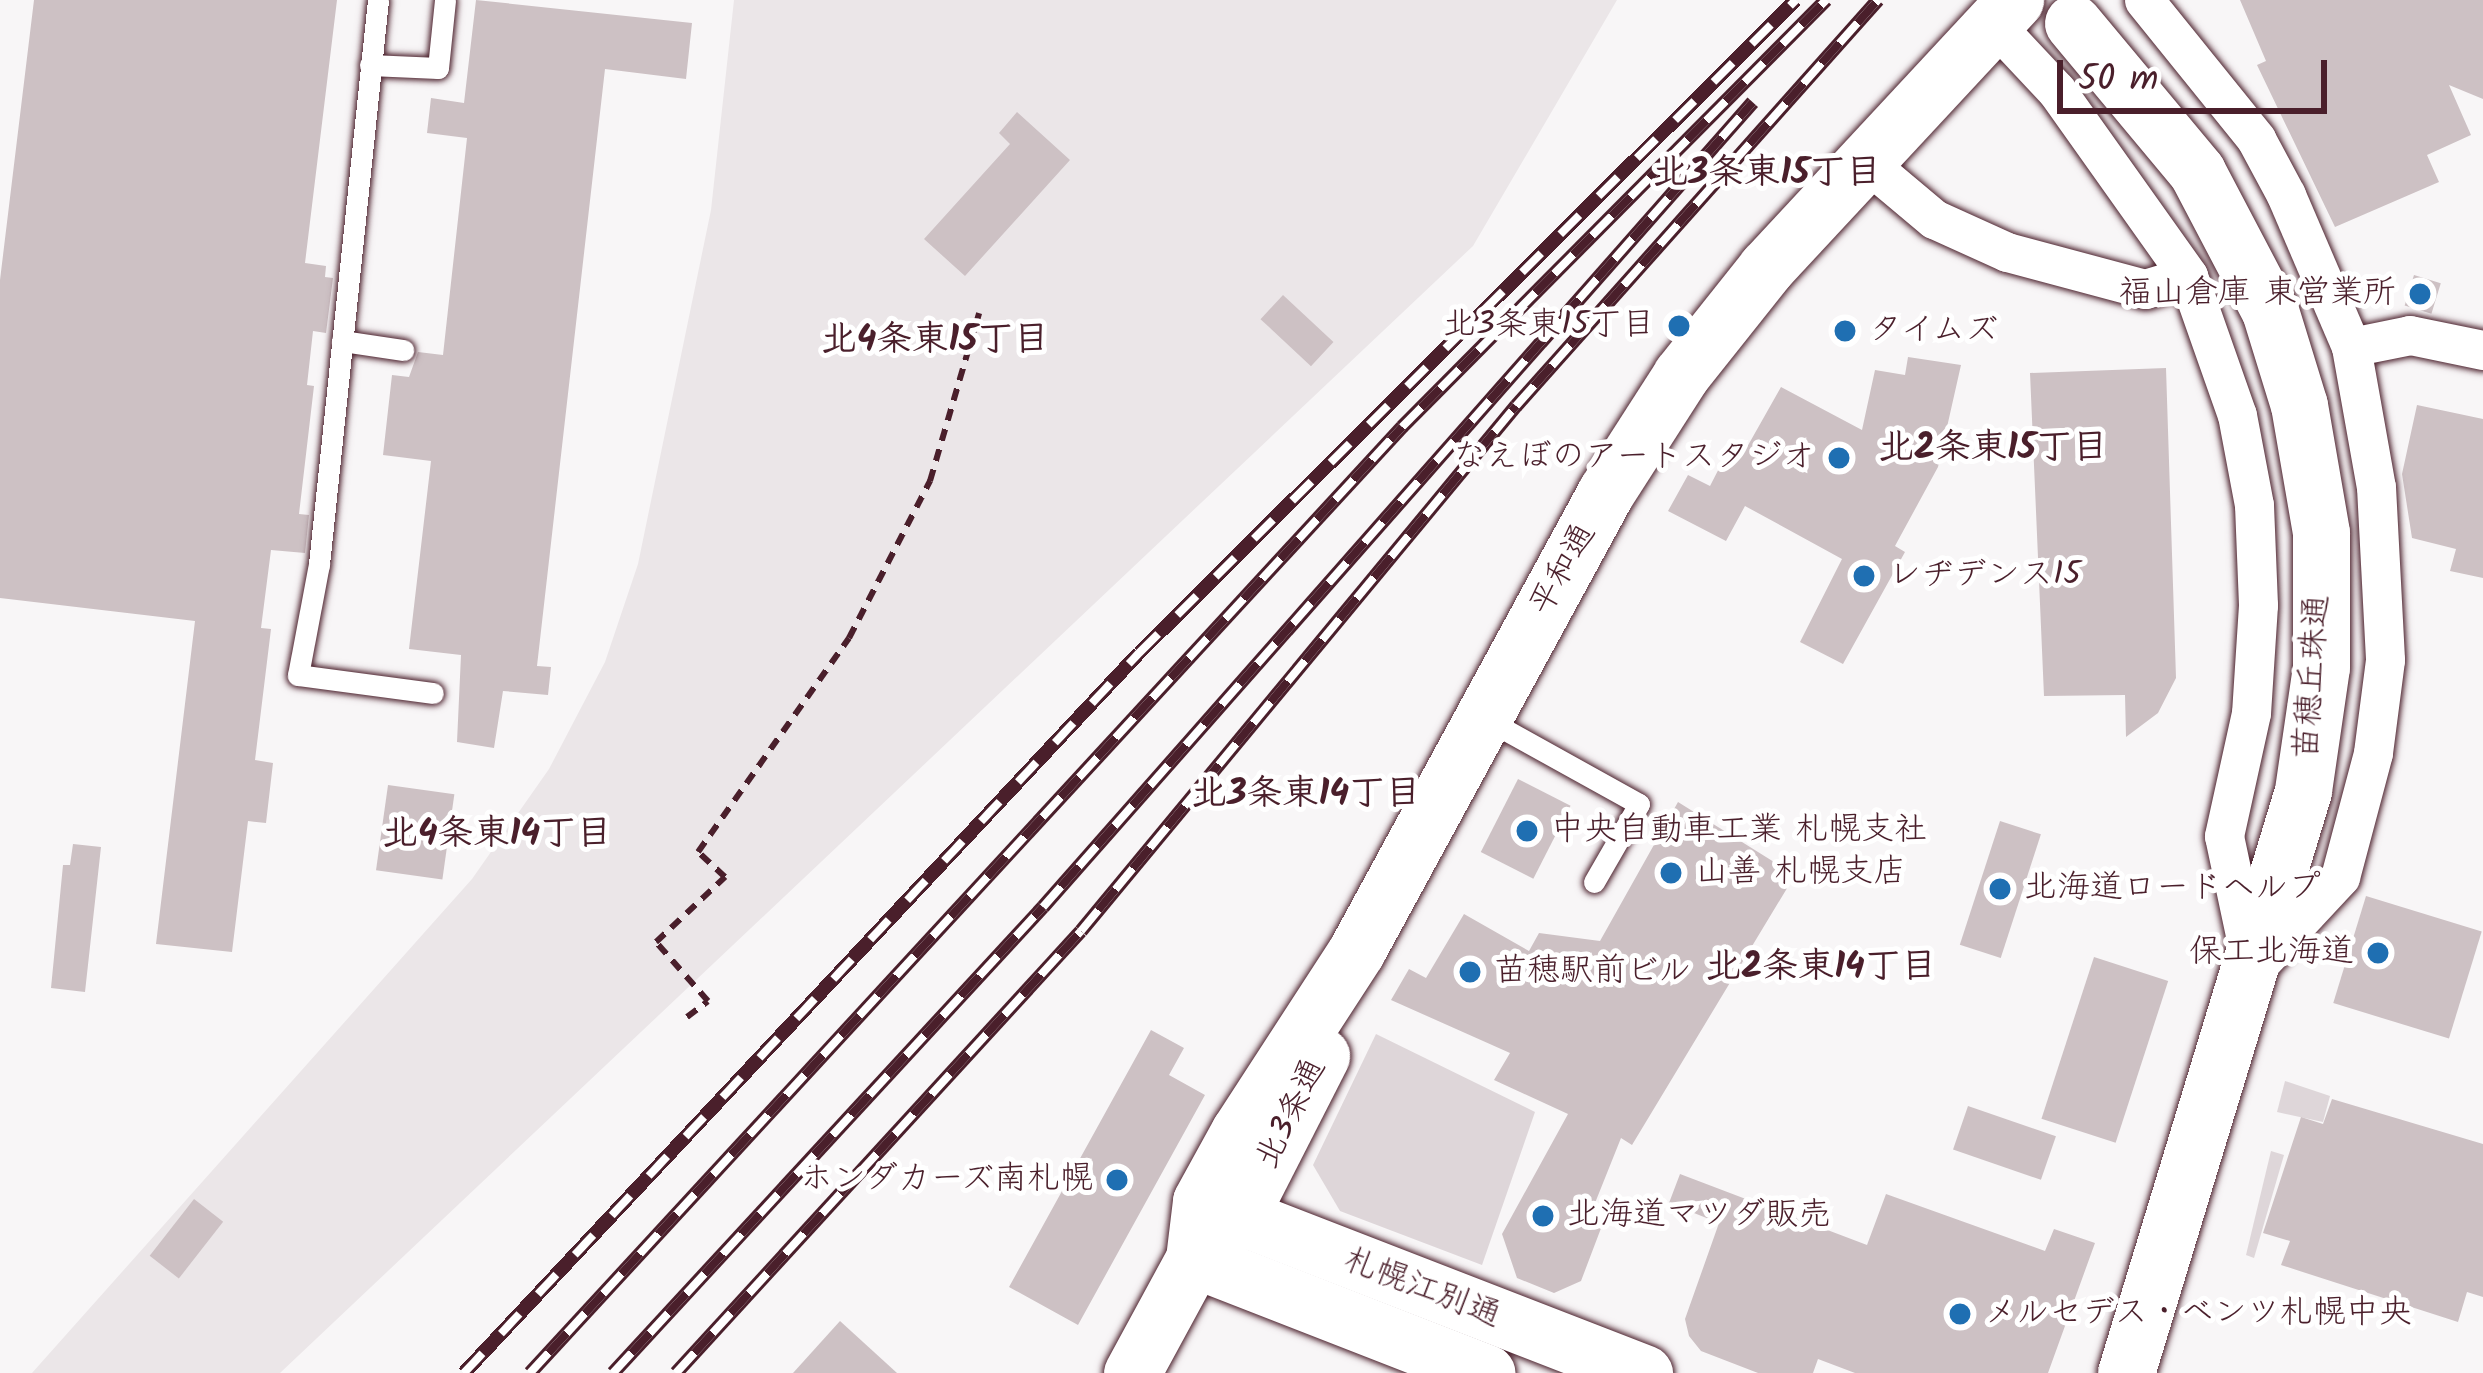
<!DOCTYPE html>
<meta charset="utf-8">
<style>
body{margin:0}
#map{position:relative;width:2483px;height:1373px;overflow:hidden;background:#f8f6f7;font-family:Kalam,"Klee One",sans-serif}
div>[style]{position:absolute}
.built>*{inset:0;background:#ebe6e8}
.green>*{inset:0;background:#ded6d9}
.building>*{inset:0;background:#cdc1c4;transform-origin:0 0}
.path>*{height:6px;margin-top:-3px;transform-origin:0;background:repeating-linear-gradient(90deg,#4a1f2b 0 12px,transparent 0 21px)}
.roads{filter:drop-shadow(0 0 3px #4a1f2b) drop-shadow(0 0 3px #4a1f2b)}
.lane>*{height:21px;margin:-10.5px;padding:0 10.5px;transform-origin:10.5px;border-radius:10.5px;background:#fff}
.street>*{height:39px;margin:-19.5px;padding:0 19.5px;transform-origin:19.5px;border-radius:19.5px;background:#fff}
.secondary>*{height:57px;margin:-28.5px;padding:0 28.5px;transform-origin:28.5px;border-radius:28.5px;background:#fff}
.rail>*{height:14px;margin-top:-7px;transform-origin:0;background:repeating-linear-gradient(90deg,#fff 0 27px,#4a1f2b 0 54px);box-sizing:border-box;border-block:3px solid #4a1f2b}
.dots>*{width:33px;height:33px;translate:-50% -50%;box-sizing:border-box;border:6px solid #fff;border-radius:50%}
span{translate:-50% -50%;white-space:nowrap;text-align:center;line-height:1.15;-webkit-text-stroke:10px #fff;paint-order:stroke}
.poi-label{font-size:33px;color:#4a1f2b}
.right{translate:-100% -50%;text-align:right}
.left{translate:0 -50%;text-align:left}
.street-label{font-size:33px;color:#4a1f2b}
.neighbourhood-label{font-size:36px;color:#4a1f2b;font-weight:700}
.scale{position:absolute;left:2057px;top:60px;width:270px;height:54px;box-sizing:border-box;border:6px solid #4a1f2b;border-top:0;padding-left:15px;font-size:36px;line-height:42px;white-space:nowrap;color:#4a1f2b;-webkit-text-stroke:9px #fff;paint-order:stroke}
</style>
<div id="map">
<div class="built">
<i style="clip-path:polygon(734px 0,1617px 0,1473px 246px,280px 1373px,32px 1373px,472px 879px,549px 769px,605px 662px,638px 564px,711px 210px)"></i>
</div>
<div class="green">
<i style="clip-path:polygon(1376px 1034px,1535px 1112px,1482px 1265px,1340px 1211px,1313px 1165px)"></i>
<i style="clip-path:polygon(2285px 1081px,2330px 1096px,2323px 1122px,2277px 1112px)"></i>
<i style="clip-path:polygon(2271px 1151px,2284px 1155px,2254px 1258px,2246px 1255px)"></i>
</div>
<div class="building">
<i style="clip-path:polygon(34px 0,337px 0,305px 263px,326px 266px,325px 277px,333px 278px,326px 333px,313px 331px,307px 385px,314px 386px,299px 514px,309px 515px,305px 553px,271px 550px,261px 628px,271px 629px,255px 760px,273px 763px,266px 823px,248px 821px,232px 952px,156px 944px,195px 621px,0 598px,0 280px)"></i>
<i style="clip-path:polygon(476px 0,692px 23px,686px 79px,605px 69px,537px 666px,551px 667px,548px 695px,503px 691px,494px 748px,457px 742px,461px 655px,409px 649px,431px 461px,383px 455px,392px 375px,409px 377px,418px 352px,443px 355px,467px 138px,427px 133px,431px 98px,464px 103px)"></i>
<i style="clip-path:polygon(2240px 0,2483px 0,2483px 99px,2449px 85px,2471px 135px,2427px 155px,2439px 182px,2335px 227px,2257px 65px,2266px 61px)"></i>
<i style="clip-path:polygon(1017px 112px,1070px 160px,965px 276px,924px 239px,1010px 144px,999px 133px)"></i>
<i style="left:2414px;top:275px;width:28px;height:32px;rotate:17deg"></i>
<i style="left:1283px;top:295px;width:69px;height:33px;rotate:43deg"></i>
<i style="clip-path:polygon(1908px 357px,1961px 365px,1938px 467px,1895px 546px,1905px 552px,1843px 664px,1800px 642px,1842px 559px,1745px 506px,1726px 541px,1668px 511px,1688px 475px,1710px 486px,1729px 449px,1742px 456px,1781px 387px,1862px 430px,1875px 370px,1905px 375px)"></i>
<i style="clip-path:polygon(2166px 368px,2176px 678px,2158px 713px,2126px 737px,2125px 695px,2044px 696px,2030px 373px)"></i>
<i style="clip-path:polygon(2417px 405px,2483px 419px,2483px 578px,2450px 571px,2456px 549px,2412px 538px,2402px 474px)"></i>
<i style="left:1518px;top:779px;width:59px;height:82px;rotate:27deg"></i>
<i style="left:388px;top:785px;width:67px;height:86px;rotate:8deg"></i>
<i style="clip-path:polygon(1678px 802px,1795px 875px,1632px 1145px,1621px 1138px,1589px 1218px,1603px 1223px,1581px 1281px,1554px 1293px,1517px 1278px,1502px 1234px,1568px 1114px,1494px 1080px,1510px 1053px,1391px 1000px,1409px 969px,1426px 978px,1464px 914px,1529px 951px,1539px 933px,1600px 941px)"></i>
<i style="left:2000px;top:821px;width:43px;height:130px;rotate:18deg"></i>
<i style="clip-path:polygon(73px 844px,101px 847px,85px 992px,51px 988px,63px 865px,70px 865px)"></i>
<i style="left:2366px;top:896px;width:121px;height:112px;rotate:17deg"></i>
<i style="left:2094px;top:957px;width:78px;height:170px;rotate:18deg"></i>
<i style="clip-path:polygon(1151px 1030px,1184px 1048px,1169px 1075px,1205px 1095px,1078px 1325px,1009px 1287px)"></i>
<i style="clip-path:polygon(2332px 1099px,2483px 1144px,2483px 1297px,2467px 1292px,2458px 1322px,2281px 1265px,2290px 1241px,2263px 1233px,2301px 1117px,2323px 1124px)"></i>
<i style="left:1968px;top:1106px;width:93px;height:46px;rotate:19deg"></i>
<i style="clip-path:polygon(1680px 1174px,1867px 1245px,1886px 1194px,2045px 1251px,2054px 1229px,2095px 1243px,2048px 1373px,1855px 1373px,1818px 1359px,1813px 1373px,1758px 1373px,1701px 1351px,1689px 1336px,1685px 1319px,1719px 1223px,1669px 1203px)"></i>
<i style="left:194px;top:1199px;width:37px;height:72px;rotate:38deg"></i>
<i style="clip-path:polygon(840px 1321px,897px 1373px,793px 1373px)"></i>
</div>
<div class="path">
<i style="left:687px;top:1017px;width:26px;rotate:-37deg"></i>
<i style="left:708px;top:1001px;width:79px;rotate:-131.4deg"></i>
<i style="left:656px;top:942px;width:95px;rotate:-43.3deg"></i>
<i style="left:725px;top:877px;width:37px;rotate:-137deg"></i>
<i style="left:698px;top:852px;width:262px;rotate:-54.8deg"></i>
<i style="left:849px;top:638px;width:177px;rotate:-62.7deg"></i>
<i style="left:930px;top:481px;width:175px;rotate:-73.7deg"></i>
</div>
<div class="roads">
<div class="lane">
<i style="left:378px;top:0;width:567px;rotate:95.97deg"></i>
<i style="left:319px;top:564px;width:113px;rotate:100.7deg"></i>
<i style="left:298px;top:675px;width:136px;rotate:7.6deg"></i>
<i style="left:370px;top:65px;width:68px;rotate:2.5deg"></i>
<i style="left:438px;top:68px;width:68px;rotate:-84.1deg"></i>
<i style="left:342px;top:341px;width:62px;rotate:8.4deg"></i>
<i style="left:1484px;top:718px;width:177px;rotate:29deg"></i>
<i style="left:1639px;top:804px;width:90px;rotate:120deg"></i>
</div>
<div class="street">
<i style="left:2144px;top:0;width:179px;rotate:51.1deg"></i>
<i style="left:2256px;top:139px;width:64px;rotate:61.8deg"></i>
<i style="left:2286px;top:195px;width:165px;rotate:66.8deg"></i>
<i style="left:2351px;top:347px;width:142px;rotate:79.9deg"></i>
<i style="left:2376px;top:487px;width:173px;rotate:87deg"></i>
<i style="left:2385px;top:660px;width:94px;rotate:97.4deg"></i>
<i style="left:2373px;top:753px;width:128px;rotate:104.9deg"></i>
<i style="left:2340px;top:877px;width:123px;rotate:133deg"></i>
<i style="left:1993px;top:23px;width:92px;rotate:46.8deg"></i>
<i style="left:2056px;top:90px;width:228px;rotate:54.6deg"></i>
<i style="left:2188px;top:276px;width:147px;rotate:70.6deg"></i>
<i style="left:2237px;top:415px;width:92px;rotate:79.3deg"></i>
<i style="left:2254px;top:505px;width:100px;rotate:87.7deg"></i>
<i style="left:2258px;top:605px;width:108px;rotate:93.7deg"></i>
<i style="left:2251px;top:713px;width:126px;rotate:102.4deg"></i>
<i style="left:2224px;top:836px;width:125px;rotate:78deg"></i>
<i style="left:1866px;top:162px;width:89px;rotate:40deg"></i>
<i style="left:1934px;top:219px;width:80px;rotate:24.3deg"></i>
<i style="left:2007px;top:252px;width:143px;rotate:15deg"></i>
<i style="left:2145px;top:289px;width:45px;rotate:-16.8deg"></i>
<i style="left:2351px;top:347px;width:60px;rotate:-11.5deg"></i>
<i style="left:2410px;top:335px;width:75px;rotate:11.6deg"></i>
</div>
<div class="secondary">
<i style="left:2073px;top:23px;width:194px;rotate:50.2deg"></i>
<i style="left:2197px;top:172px;width:157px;rotate:62.3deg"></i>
<i style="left:2270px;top:311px;width:98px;rotate:72.9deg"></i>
<i style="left:2299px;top:405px;width:130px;rotate:80.2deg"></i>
<i style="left:2321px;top:533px;width:134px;rotate:90deg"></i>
<i style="left:2321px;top:667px;width:125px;rotate:98.3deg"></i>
<i style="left:2303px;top:791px;width:608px;rotate:106.92deg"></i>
<i style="left:1205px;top:1203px;width:471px;rotate:21.2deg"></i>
<i style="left:1194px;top:1259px;width:58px;rotate:-83.1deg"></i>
<i style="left:1201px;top:1201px;width:79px;rotate:-61.2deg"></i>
<i style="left:1239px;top:1132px;width:217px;rotate:-57deg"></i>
<i style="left:1357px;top:950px;width:521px;rotate:-61.47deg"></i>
<i style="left:1606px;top:492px;width:139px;rotate:-57.3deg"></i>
<i style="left:1681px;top:375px;width:137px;rotate:-51.5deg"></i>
<i style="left:1766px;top:268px;width:366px;rotate:-47.1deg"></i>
<i style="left:1194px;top:1259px;width:314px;rotate:21.3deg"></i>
<i style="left:1132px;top:1373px;width:130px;rotate:-61.5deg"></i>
<i style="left:1194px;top:1259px;width:62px;rotate:-43deg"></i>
<i style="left:1239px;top:1217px;width:181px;rotate:-63deg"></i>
</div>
</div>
<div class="rail">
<i style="left:464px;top:1373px;width:987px;rotate:-46.85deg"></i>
<i style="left:1139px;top:653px;width:926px;rotate:-44.83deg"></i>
<i style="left:530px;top:1373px;width:1287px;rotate:-47.33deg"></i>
<i style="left:1402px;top:427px;width:602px;rotate:-45.2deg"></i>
<i style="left:613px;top:1373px;width:634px;rotate:-47.3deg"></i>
<i style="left:1043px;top:907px;width:1073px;rotate:-48.59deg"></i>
<i style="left:676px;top:1373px;width:599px;rotate:-47.5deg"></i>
<i style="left:1081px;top:931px;width:682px;rotate:-50.36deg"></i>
<i style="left:1516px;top:406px;width:544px;rotate:-48.28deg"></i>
</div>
<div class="dots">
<i style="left:2420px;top:294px;background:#1f6fb2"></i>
<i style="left:1679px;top:326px;background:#1f6fb2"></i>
<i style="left:1845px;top:331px;background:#1f6fb2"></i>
<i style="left:1839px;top:458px;background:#1f6fb2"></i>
<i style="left:1864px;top:576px;background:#1f6fb2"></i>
<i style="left:1527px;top:831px;background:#1f6fb2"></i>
<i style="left:1671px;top:873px;background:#1f6fb2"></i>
<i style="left:2000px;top:889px;background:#1f6fb2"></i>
<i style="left:2378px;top:953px;background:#1f6fb2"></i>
<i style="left:1470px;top:972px;background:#1f6fb2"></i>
<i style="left:1117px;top:1180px;background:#1f6fb2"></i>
<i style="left:1543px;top:1216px;background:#1f6fb2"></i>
<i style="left:1960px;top:1314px;background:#1f6fb2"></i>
</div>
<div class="poi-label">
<span class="right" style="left:2396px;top:294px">福山倉庫 東営業所</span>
<span class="right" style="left:1655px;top:326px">北3条東15丁目</span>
<span class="left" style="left:1869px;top:331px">タイムズ</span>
<span class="right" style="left:1815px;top:458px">なえぼのアートスタジオ</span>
<span class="left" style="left:1888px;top:576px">レヂデンス15</span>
<span class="left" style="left:1551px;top:831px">中央自動車工業 札幌支社</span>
<span class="left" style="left:1695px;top:873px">山善 札幌支店</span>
<span class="left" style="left:2024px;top:889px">北海道ロードヘルプ</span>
<span class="right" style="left:2354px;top:953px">保工北海道</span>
<span class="left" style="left:1494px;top:972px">苗穂駅前ビル</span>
<span class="right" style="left:1093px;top:1180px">ホンダカーズ南札幌</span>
<span class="left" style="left:1567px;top:1216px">北海道マツダ販売</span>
<span class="left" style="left:1984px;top:1314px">メルセデス・ベンツ札幌中央</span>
</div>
<div class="street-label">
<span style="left:1564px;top:570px;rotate:-61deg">平和通</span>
<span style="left:2313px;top:677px;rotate:-86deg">苗穂丘珠通</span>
<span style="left:1292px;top:1114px;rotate:-64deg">北3条通</span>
<span style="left:1422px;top:1289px;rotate:21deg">札幌江別通</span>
</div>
<div class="neighbourhood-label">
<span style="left:1767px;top:174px">北3条東15丁目</span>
<span style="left:935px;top:341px">北4条東15丁目</span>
<span style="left:1993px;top:449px">北2条東15丁目</span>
<span style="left:1306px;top:795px">北3条東14丁目</span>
<span style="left:497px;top:835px">北4条東14丁目</span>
<span style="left:1821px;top:968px">北2条東14丁目</span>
</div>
<div class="scale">50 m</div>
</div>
